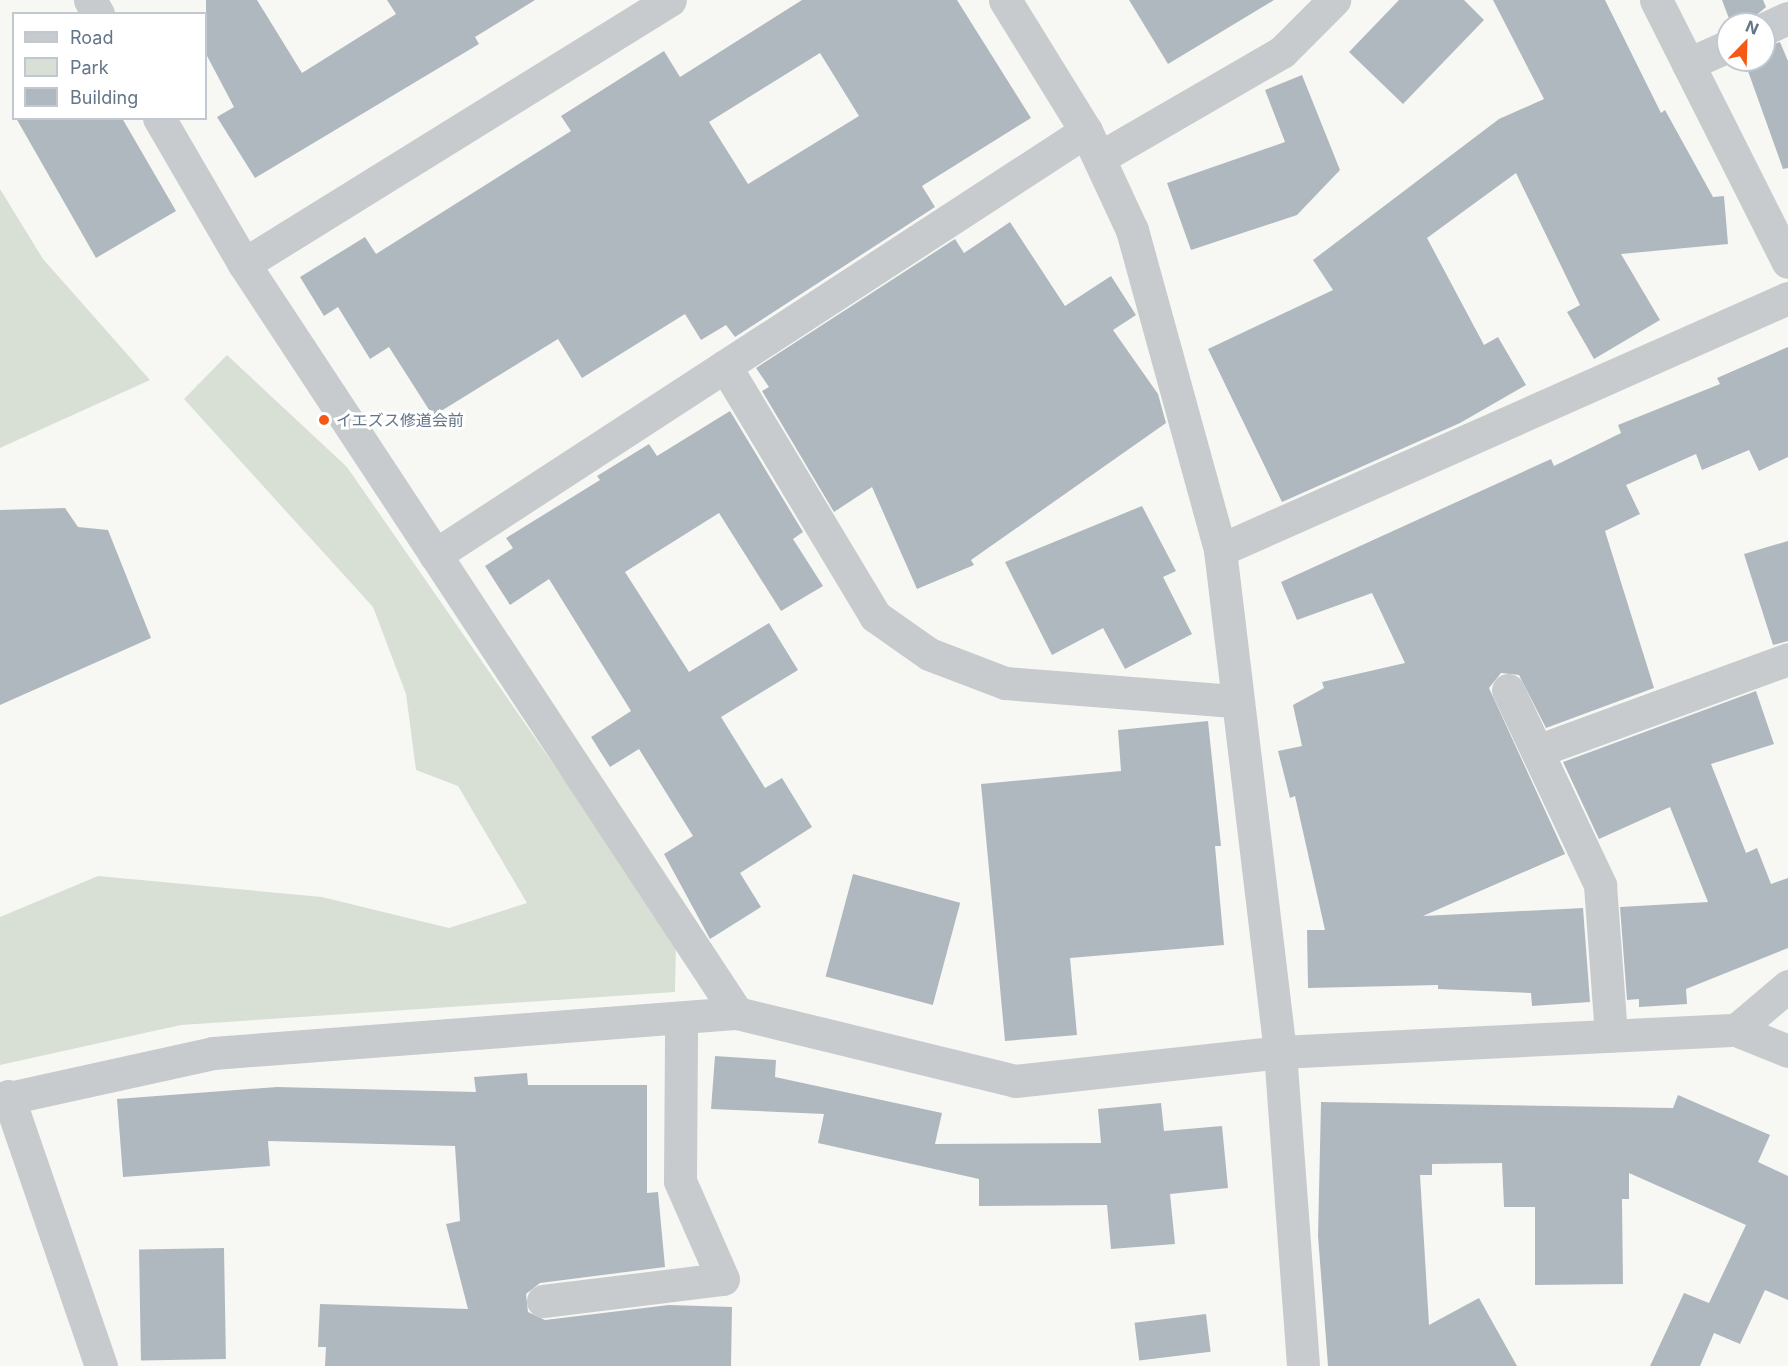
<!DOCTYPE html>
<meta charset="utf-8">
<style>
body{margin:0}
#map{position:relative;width:1788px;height:1366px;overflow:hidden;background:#f7f8f4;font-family:Inter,"Noto Sans JP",sans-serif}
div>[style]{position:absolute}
.green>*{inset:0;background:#d8e0d5}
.building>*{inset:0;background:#b0b8bf;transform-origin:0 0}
.street>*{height:33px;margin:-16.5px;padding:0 16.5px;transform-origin:16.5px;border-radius:16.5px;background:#c7cbce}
.dots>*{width:16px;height:16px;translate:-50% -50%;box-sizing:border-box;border:3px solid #fff;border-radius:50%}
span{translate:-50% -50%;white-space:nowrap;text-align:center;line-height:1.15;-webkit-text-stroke:6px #fff;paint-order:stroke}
.poi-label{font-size:16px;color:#637588}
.left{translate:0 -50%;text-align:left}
.legend{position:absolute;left:12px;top:12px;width:195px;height:108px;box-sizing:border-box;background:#fff;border:2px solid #c1c8cf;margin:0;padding:8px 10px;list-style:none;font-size:18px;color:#637588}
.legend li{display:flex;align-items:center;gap:12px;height:30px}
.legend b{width:30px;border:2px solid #c1c8cf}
.north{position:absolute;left:1716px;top:12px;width:60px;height:60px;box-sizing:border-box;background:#fff;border:2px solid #c1c8cf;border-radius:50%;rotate:23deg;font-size:16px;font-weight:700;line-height:24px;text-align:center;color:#637588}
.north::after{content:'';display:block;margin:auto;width:21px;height:27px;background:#f65816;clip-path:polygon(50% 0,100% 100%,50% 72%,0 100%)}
</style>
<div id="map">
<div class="green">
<i style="clip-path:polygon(0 189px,43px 259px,150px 380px,0 448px)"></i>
<i style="clip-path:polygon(227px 355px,347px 467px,676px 941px,675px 992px,181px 1025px,0 1065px,0 917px,98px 876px,322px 897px,449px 928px,527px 903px,458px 786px,416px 770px,406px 694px,373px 607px,184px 399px)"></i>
</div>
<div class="building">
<i style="clip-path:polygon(206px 0,257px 0,302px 73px,396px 14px,387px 0,535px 0,475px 37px,479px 44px,255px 178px,217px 117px,234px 107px,206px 54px)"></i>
<i style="clip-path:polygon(evenodd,802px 0,957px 0,1031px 118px,922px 186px,935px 207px,735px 337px,726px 325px,701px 340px,685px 314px,582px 378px,558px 339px,433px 416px,389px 347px,370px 359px,338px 307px,324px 316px,300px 277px,365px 237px,376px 254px,571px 131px,561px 116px,664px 51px,680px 77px,802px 0,820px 53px,859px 116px,748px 184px,709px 122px,820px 53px)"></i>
<i style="clip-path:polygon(1129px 0,1274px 0,1168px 64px)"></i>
<i style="clip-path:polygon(1399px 0,1464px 0,1484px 20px,1403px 104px,1349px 52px)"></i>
<i style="clip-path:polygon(1493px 0,1605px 0,1661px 113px,1665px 110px,1713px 197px,1724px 196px,1728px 244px,1621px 254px,1660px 320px,1594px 359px,1567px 312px,1580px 305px,1516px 173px,1427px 238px,1484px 345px,1498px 337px,1526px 385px,1460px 423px,1282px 502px,1208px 349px,1333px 290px,1313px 260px,1499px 119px,1544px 99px)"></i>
<i style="clip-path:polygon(1722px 0,1763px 0,1766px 7px,1746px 24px,1731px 24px)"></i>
<i style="clip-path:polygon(1780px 42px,1788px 61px,1788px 168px,1783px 169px,1744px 60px,1764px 60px,1764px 47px)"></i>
<i style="clip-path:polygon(1302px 75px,1340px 170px,1297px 215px,1191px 250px,1167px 183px,1285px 142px,1265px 90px)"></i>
<i style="clip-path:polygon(16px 118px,122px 118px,176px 211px,96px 258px)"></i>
<i style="clip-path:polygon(1010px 222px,1065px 306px,1111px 276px,1136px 315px,1113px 330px,1158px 394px,1166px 423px,971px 560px,974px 565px,917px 589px,872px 487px,834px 512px,762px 391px,769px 387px,756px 368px,955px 239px,964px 253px)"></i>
<i style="clip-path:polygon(1788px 347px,1788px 457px,1759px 471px,1749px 450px,1702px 470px,1696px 454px,1626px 485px,1640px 514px,1605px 531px,1654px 688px,1546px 728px,1519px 675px,1501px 673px,1489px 688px,1565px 854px,1423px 916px,1583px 908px,1590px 1002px,1532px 1006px,1531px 993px,1438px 989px,1438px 985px,1308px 988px,1307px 930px,1325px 930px,1295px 796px,1290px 798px,1278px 751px,1302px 746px,1293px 705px,1324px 688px,1322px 682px,1405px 663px,1372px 593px,1297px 620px,1281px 582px,1551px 459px,1554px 466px,1621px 433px,1618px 425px,1720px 384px,1717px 378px)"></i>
<i style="clip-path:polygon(730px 411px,803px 532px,793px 539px,823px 586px,781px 611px,719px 513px,625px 572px,689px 672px,769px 623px,798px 670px,721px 717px,765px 788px,782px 778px,812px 827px,740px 873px,761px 907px,710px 939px,664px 854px,693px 836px,639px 749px,610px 767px,591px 737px,631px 711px,549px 579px,510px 605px,485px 566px,513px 548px,506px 538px,600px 480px,597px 476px,649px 444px,657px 456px)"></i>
<i style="clip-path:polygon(1142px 506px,1176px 571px,1163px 577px,1192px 634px,1125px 669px,1103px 628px,1052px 655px,1005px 562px)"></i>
<i style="clip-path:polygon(65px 508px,78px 527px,108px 530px,151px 638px,0 705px,0 510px)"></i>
<i style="clip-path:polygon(1788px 541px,1788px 641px,1773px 645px,1744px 554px)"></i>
<i style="clip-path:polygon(1756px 691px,1774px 744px,1711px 764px,1746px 853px,1757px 848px,1771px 884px,1788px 878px,1788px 948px,1686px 989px,1687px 1004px,1639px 1007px,1639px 999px,1627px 1000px,1620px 907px,1708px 902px,1670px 807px,1599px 839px,1563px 762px)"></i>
<i style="clip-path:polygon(1208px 721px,1221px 846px,1215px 846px,1224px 945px,1070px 958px,1077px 1035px,1005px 1041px,981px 784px,1121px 771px,1118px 730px)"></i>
<i style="left:853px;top:874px;width:111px;height:106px;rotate:15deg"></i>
<i style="clip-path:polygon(715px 1056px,776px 1060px,775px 1077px,942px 1113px,935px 1144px,1101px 1143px,1098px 1109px,1161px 1103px,1164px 1131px,1222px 1126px,1228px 1188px,1170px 1194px,1175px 1244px,1111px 1249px,1107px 1205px,979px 1206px,979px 1179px,818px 1143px,824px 1114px,711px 1109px)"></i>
<i style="clip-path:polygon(527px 1073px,528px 1085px,647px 1085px,647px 1193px,658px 1192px,665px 1267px,540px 1283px,526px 1294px,528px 1312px,545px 1320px,669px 1305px,732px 1307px,731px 1366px,325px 1366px,326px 1347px,318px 1347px,320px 1304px,468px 1309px,446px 1224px,460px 1221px,455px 1146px,268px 1141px,270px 1166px,123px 1177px,117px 1099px,277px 1087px,476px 1092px,474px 1077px)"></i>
<i style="clip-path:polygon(1678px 1095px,1770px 1135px,1758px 1162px,1788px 1176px,1788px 1300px,1765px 1290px,1740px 1344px,1714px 1333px,1700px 1366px,1650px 1366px,1684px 1293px,1709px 1303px,1746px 1225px,1629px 1173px,1629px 1199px,1622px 1199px,1623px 1284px,1535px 1285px,1535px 1207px,1504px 1207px,1502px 1163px,1432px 1164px,1432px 1175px,1420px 1175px,1429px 1325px,1479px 1298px,1517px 1366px,1328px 1366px,1318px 1236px,1321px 1102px,1673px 1108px)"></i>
<i style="left:224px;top:1248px;width:111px;height:85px;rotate:89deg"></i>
<i style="left:1206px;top:1314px;width:38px;height:72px;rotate:83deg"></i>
</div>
<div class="street">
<i style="left:90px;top:0;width:16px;rotate:60deg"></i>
<i style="left:1005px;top:0;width:154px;rotate:58.3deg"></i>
<i style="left:1086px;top:131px;width:109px;rotate:65.1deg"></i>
<i style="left:1132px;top:230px;width:332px;rotate:74.6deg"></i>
<i style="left:1220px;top:550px;width:506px;rotate:83.18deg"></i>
<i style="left:1280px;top:1052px;width:315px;rotate:85.8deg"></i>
<i style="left:1656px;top:0;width:293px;rotate:63.3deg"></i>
<i style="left:1764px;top:29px;width:26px;rotate:-25deg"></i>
<i style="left:1688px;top:64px;width:44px;rotate:-24.2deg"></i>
<i style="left:159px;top:118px;width:169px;rotate:59.8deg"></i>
<i style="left:244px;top:264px;width:897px;rotate:56.65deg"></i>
<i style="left:1099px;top:158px;width:211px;rotate:-30.1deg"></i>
<i style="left:1282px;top:52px;width:74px;rotate:-45deg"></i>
<i style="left:244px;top:264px;width:501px;rotate:-31.79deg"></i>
<i style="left:725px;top:366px;width:292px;rotate:59deg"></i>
<i style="left:875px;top:616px;width:66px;rotate:35.1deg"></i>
<i style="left:929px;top:654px;width:81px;rotate:20.9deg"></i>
<i style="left:1005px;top:683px;width:232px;rotate:4.5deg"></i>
<i style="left:1220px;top:550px;width:621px;rotate:-23.93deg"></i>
<i style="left:435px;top:555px;width:777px;rotate:-33.08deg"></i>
<i style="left:1508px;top:690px;width:216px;rotate:64.7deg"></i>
<i style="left:1600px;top:885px;width:151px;rotate:85.8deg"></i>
<i style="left:1537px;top:751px;width:267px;rotate:-20.1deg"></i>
<i style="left:1736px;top:1030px;width:68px;rotate:-40.2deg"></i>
<i style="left:8px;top:1096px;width:286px;rotate:71deg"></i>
<i style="left:0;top:1100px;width:218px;rotate:-12.4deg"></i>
<i style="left:213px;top:1053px;width:526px;rotate:-4.37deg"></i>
<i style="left:737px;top:1013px;width:286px;rotate:13.7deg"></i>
<i style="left:1015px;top:1081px;width:267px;rotate:-6.2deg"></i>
<i style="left:1280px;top:1052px;width:457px;rotate:-2.8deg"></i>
<i style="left:1736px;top:1030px;width:56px;rotate:22deg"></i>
<i style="left:543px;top:1301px;width:181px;rotate:-7deg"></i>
<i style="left:723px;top:1279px;width:107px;rotate:-113.7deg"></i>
<i style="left:680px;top:1181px;width:163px;rotate:-89.6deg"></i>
</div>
<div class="dots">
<i style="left:324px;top:420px;background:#f65816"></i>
</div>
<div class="poi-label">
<span class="left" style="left:336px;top:420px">イエズス修道会前</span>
</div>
<ul class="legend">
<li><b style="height:8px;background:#c7cbce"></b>Road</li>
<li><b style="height:16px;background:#d8e0d5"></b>Park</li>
<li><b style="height:16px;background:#b0b8bf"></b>Building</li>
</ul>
<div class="north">N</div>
</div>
